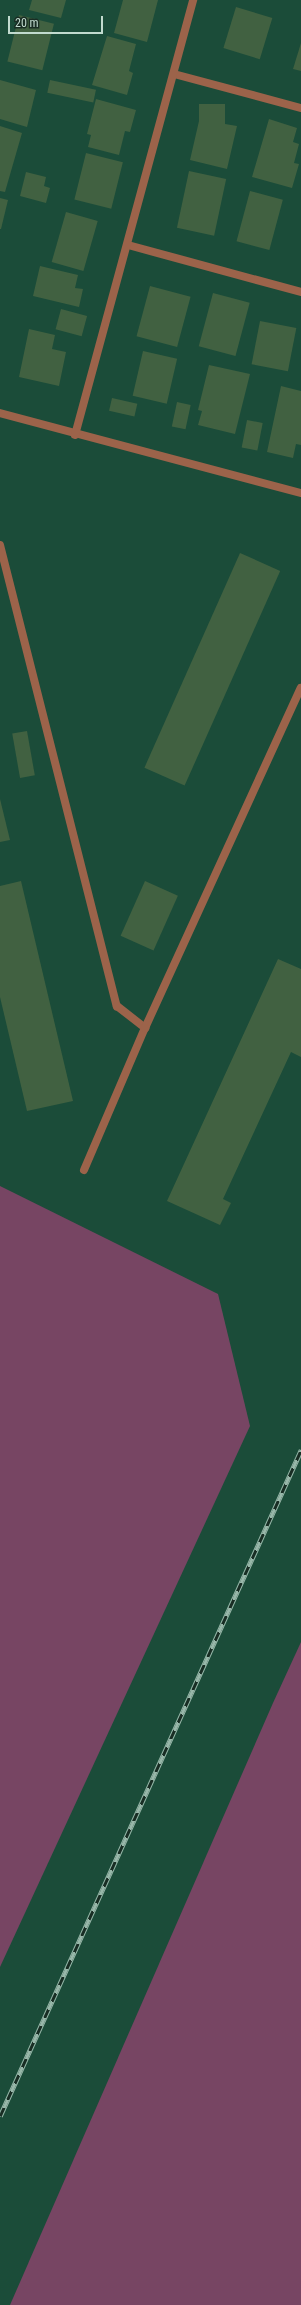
<!DOCTYPE html>
<style>
body{margin:0}
#map{position:relative;width:301px;height:2305px;overflow:hidden;background:#1b4c39;font-family:"Roboto Condensed",sans-serif}
div>[style]{position:absolute}
.green>*{inset:0;background:#774563}
.building>*{inset:0;background:#416141;transform-origin:0 0}
.minor>*{height:8px;margin:-4px;padding:0 4px;transform-origin:4px;border-radius:4px;background:#9c634a}
.rail>*{height:4.5px;margin-top:-2.25px;transform-origin:0;background:repeating-linear-gradient(90deg,#192d24 0 9px,#98b7a9 0 18px);box-sizing:border-box;border-block:1px solid #98b7a9}
span{translate:-50% -50%;white-space:nowrap;text-align:center;line-height:1.15;-webkit-text-stroke:3.5px #192d24;paint-order:stroke}
.scale{position:absolute;left:8px;top:16px;width:95px;height:18px;box-sizing:border-box;border:2px solid #c2dbcf;border-top:0;padding-left:5px;font-size:12px;line-height:14px;white-space:nowrap;color:#c2dbcf;-webkit-text-stroke:3px #192d24;paint-order:stroke}
</style>
<div id="map">
<div class="green">
<i style="clip-path:polygon(0 1186px,218px 1294px,250px 1426px,0 1967px)"></i>
<i style="clip-path:polygon(301px 1642px,301px 2305px,10px 2305px,273px 1703px)"></i>
</div>
<div class="building">
<i style="clip-path:polygon(32px 0,66px 0,61px 18px,29px 10px)"></i>
<i style="clip-path:polygon(123px 0,158px 0,147px 42px,114px 33px)"></i>
<i style="left:236px;top:7px;width:38px;height:43px;rotate:17deg"></i>
<i style="left:19px;top:15px;width:36px;height:48px;rotate:14deg"></i>
<i style="clip-path:polygon(107px 36px,136px 44px,129px 71px,133px 73px,127px 95px,92px 85px)"></i>
<i style="clip-path:polygon(301px 43px,301px 71px,293px 69px)"></i>
<i style="clip-path:polygon(0 80px,36px 90px,27px 127px,0 119px)"></i>
<i style="left:50px;top:80px;width:47px;height:13px;rotate:12deg"></i>
<i style="clip-path:polygon(96px 99px,136px 110px,130px 132px,125px 131px,119px 155px,88px 147px,91px 135px,87px 134px)"></i>
<i style="clip-path:polygon(199px 104px,225px 104px,225px 124px,237px 126px,227px 169px,190px 160px,199px 121px)"></i>
<i style="clip-path:polygon(269px 119px,297px 128px,293px 142px,299px 144px,294px 163px,299px 164px,292px 188px,252px 177px)"></i>
<i style="clip-path:polygon(0 126px,22px 133px,5px 192px,0 191px)"></i>
<i style="left:86px;top:153px;width:38px;height:48px;rotate:14deg"></i>
<i style="left:189px;top:171px;width:38px;height:58px;rotate:12deg"></i>
<i style="clip-path:polygon(26px 172px,46px 177px,44px 186px,50px 188px,46px 203px,20px 196px)"></i>
<i style="left:250px;top:191px;width:34px;height:52px;rotate:15deg"></i>
<i style="clip-path:polygon(0 198px,8px 200px,1px 229px,0 229px)"></i>
<i style="left:66px;top:212px;width:33px;height:52px;rotate:16deg"></i>
<i style="clip-path:polygon(40px 266px,78px 275px,75px 288px,83px 289px,79px 307px,33px 296px)"></i>
<i style="left:150px;top:286px;width:42px;height:52px;rotate:15deg"></i>
<i style="left:213px;top:293px;width:38px;height:55px;rotate:15deg"></i>
<i style="left:61px;top:309px;width:27px;height:21px;rotate:15deg"></i>
<i style="left:260px;top:321px;width:37px;height:44px;rotate:11deg"></i>
<i style="clip-path:polygon(29px 329px,55px 335px,52px 349px,66px 352px,59px 386px,19px 377px)"></i>
<i style="left:143px;top:351px;width:35px;height:46px;rotate:13deg"></i>
<i style="clip-path:polygon(209px 365px,250px 374px,235px 434px,198px 425px,202px 411px,198px 410px)"></i>
<i style="clip-path:polygon(281px 386px,301px 391px,301px 445px,296px 444px,293px 458px,267px 452px)"></i>
<i style="left:112px;top:398px;width:26px;height:13px;rotate:13deg"></i>
<i style="left:177px;top:402px;width:14px;height:25px;rotate:12deg"></i>
<i style="left:247px;top:420px;width:16px;height:28px;rotate:11deg"></i>
<i style="left:240px;top:553px;width:44px;height:235px;rotate:24deg"></i>
<i style="left:27px;top:731px;width:45px;height:15px;rotate:80deg"></i>
<i style="clip-path:polygon(0 799px,10px 840px,0 842px)"></i>
<i style="clip-path:polygon(21px 881px,73px 1101px,27px 1111px,0 997px,0 886px)"></i>
<i style="left:145px;top:881px;width:36px;height:60px;rotate:24deg"></i>
<i style="clip-path:polygon(278px 959px,301px 969px,301px 1057px,291px 1052px,223px 1199px,231px 1203px,220px 1225px,167px 1201px)"></i>
</div>
<div class="minor">
<i style="left:174px;top:74px;width:131px;rotate:15deg"></i>
<i style="left:128px;top:245px;width:179px;rotate:15.2deg"></i>
<i style="left:0;top:413px;width:311px;rotate:14.9deg"></i>
<i style="left:75px;top:435px;width:451px;rotate:-74.8deg"></i>
<i style="left:0;top:545px;width:476px;rotate:75.8deg"></i>
<i style="left:117px;top:1006px;width:36px;rotate:38deg"></i>
<i style="left:84px;top:1170px;width:155px;rotate:-66.8deg"></i>
<i style="left:145px;top:1028px;width:374px;rotate:-65.4deg"></i>
</div>
<div class="rail">
<i style="left:0;top:2116px;width:731px;rotate:-65.68deg"></i>
</div>
<div class="scale">20 m</div>
</div>
